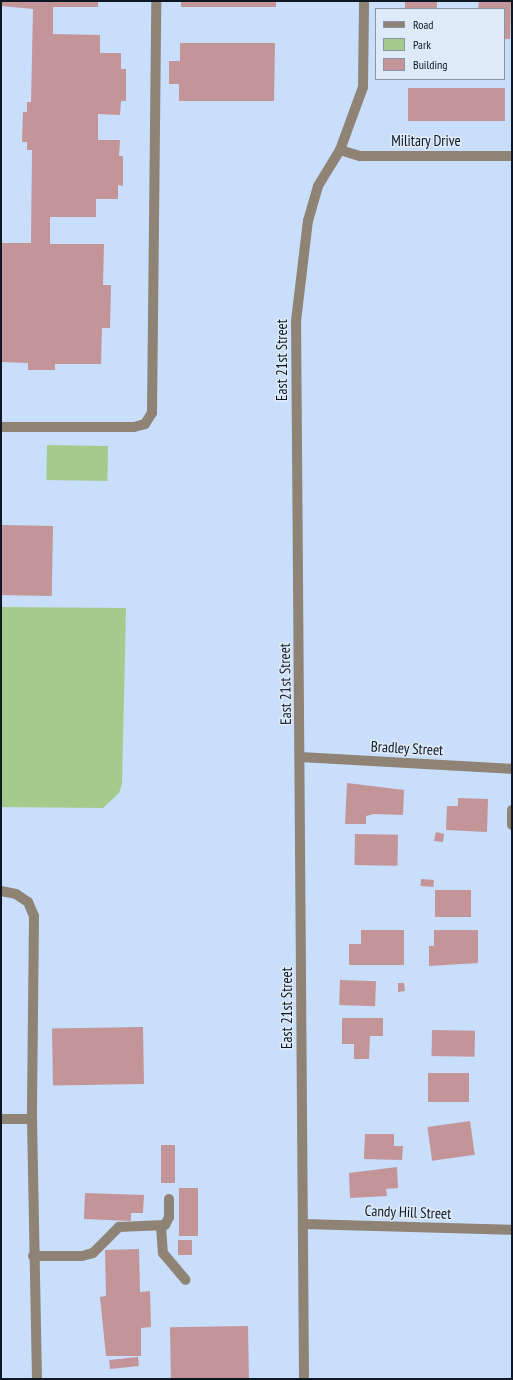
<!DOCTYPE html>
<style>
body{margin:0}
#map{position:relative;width:513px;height:1380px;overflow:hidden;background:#c8defa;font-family:"PT Sans Narrow",sans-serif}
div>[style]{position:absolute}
.green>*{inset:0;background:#a5cb8c;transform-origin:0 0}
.building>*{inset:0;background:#c39498;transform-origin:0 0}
.lane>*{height:10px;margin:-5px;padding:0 5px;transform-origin:5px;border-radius:5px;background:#8e8374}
.street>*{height:10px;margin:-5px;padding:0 5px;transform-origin:5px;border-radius:5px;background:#8e8374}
span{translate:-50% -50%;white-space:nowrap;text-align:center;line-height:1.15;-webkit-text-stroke:3px #dfeaf8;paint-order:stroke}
.street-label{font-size:15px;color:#0e1824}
.frame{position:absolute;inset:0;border:2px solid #0e1824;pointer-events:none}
.legend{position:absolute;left:375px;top:8px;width:130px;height:72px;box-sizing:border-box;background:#dfeaf8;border:1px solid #8b96a3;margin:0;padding:5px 7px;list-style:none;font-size:12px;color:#0e1824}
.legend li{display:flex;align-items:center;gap:8px;height:20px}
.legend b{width:20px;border:1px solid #8b96a3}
</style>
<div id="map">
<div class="green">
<i style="left:47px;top:445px;width:61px;height:35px;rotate:1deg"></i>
<i style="clip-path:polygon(1px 607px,126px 608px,122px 784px,119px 793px,103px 808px,1px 807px)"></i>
</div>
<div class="building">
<i style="clip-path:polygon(1px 1px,98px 1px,98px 7px,53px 7px,53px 34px,100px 35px,100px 53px,121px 53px,121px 69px,126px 69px,126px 101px,121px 101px,120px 115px,98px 114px,98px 140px,120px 140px,119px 156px,123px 156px,123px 186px,118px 185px,118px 199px,96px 199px,96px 217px,50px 217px,50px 244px,104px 244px,103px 285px,111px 285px,110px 328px,102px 328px,101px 364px,55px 364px,55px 370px,28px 370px,28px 363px,1px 362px,1px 243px,31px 243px,32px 150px,27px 150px,27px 142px,22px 142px,23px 112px,27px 112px,27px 102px,31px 102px,33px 9px,1px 6px)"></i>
<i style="left:181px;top:1px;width:95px;height:6px"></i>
<i style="left:405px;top:1px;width:32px;height:8px"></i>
<i style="clip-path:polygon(479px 1px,511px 1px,510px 39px,504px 39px,504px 9px,478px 9px)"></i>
<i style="clip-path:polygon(180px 43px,275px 43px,274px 101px,179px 101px,179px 84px,169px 84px,169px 61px,180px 61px)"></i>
<i style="left:408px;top:88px;width:97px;height:33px"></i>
<i style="left:1px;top:525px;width:52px;height:70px;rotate:1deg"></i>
<i style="clip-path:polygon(347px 783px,404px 790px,403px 815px,374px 814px,366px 816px,366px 824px,345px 824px)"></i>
<i style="clip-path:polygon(458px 798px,488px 799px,487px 832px,446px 830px,447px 806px,458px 806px)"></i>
<i style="clip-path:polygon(436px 832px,444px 834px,443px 842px,434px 841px)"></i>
<i style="left:355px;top:834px;width:43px;height:31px;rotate:1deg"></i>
<i style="left:421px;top:879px;width:13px;height:7px;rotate:4deg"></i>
<i style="left:435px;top:890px;width:36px;height:27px"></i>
<i style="clip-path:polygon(361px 930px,404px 930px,404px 965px,349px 965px,349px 944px,361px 944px)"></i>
<i style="clip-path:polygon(434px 930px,478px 930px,478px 963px,429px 966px,429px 946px,434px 946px)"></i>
<i style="left:340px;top:980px;width:36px;height:25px;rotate:2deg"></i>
<i style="clip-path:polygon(398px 983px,404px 983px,405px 991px,398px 992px)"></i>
<i style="clip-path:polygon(342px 1018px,383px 1018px,383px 1036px,370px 1036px,369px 1059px,354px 1059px,354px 1044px,342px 1044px)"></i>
<i style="left:143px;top:1027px;width:57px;height:91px;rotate:89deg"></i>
<i style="left:432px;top:1030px;width:43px;height:26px;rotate:1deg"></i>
<i style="left:428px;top:1073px;width:41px;height:29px"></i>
<i style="left:470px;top:1121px;width:34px;height:43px;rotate:82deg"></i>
<i style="clip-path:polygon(365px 1134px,394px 1134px,394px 1146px,403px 1146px,402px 1160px,364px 1159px)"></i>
<i style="left:161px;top:1145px;width:14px;height:38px"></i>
<i style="clip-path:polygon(397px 1167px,398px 1188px,386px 1189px,387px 1196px,350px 1198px,349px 1173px)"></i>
<i style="left:179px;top:1188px;width:19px;height:48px"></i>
<i style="clip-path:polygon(85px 1193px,144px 1195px,143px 1213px,131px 1213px,131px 1221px,84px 1219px)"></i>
<i style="left:178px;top:1240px;width:14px;height:15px"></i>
<i style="clip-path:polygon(139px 1249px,140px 1292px,150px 1291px,151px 1327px,141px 1328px,141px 1356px,106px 1356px,100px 1297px,106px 1296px,105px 1250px)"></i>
<i style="left:248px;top:1326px;width:53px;height:78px;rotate:89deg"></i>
<i style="left:138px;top:1357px;width:9px;height:29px;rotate:84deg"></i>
</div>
<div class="lane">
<i style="left:1px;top:427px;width:133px"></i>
<i style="left:134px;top:427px;width:11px;rotate:-15deg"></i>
<i style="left:145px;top:424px;width:13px;rotate:-58deg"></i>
<i style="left:152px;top:413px;width:412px;rotate:-89.4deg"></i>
<i style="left:1px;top:891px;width:15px;rotate:11deg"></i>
<i style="left:16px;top:894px;width:14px;rotate:34deg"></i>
<i style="left:28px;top:902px;width:15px;rotate:67deg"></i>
<i style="left:34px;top:916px;width:203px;rotate:90.6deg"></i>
<i style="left:32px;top:1119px;width:260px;rotate:88.9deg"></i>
<i style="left:1px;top:1119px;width:31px"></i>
<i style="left:161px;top:1226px;width:27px;rotate:86deg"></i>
<i style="left:163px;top:1253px;width:35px;rotate:50deg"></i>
<i style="left:33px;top:1256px;width:49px"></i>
<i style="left:82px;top:1256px;width:11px;rotate:-15deg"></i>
<i style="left:93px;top:1253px;width:37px;rotate:-45deg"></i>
<i style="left:119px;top:1227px;width:46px;rotate:-2.5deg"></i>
<i style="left:165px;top:1225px;width:9px;rotate:-63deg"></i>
<i style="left:169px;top:1217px;width:18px;rotate:-90deg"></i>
</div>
<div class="street">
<i style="left:340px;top:150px;width:21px;rotate:17deg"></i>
<i style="left:360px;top:156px;width:152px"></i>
<i style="left:300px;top:757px;width:212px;rotate:3.2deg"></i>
<i style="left:512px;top:810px;width:15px;rotate:90deg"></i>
<i style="left:303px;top:1224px;width:209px;rotate:1.6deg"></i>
<i style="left:304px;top:1379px;width:1058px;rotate:-90.43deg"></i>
<i style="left:296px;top:321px;width:101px;rotate:-83.2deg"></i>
<i style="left:308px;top:221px;width:36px;rotate:-74deg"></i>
<i style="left:318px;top:186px;width:42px;rotate:-58.6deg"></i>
<i style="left:340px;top:150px;width:67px;rotate:-69.9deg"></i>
<i style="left:363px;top:87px;width:86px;rotate:-89.3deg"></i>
</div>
<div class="street-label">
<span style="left:426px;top:141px">Military Drive</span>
<span style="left:282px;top:360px;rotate:-90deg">East 21st Street</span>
<span style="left:285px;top:684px;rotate:-91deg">East 21st Street</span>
<span style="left:407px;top:748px;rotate:3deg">Bradley Street</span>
<span style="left:287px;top:1008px;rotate:-90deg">East 21st Street</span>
<span style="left:408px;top:1212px;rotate:2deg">Candy Hill Street</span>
</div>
<div class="frame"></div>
<ul class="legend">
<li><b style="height:5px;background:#8e8374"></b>Road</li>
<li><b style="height:11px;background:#a5cb8c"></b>Park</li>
<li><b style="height:11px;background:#c39498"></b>Building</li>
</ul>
</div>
